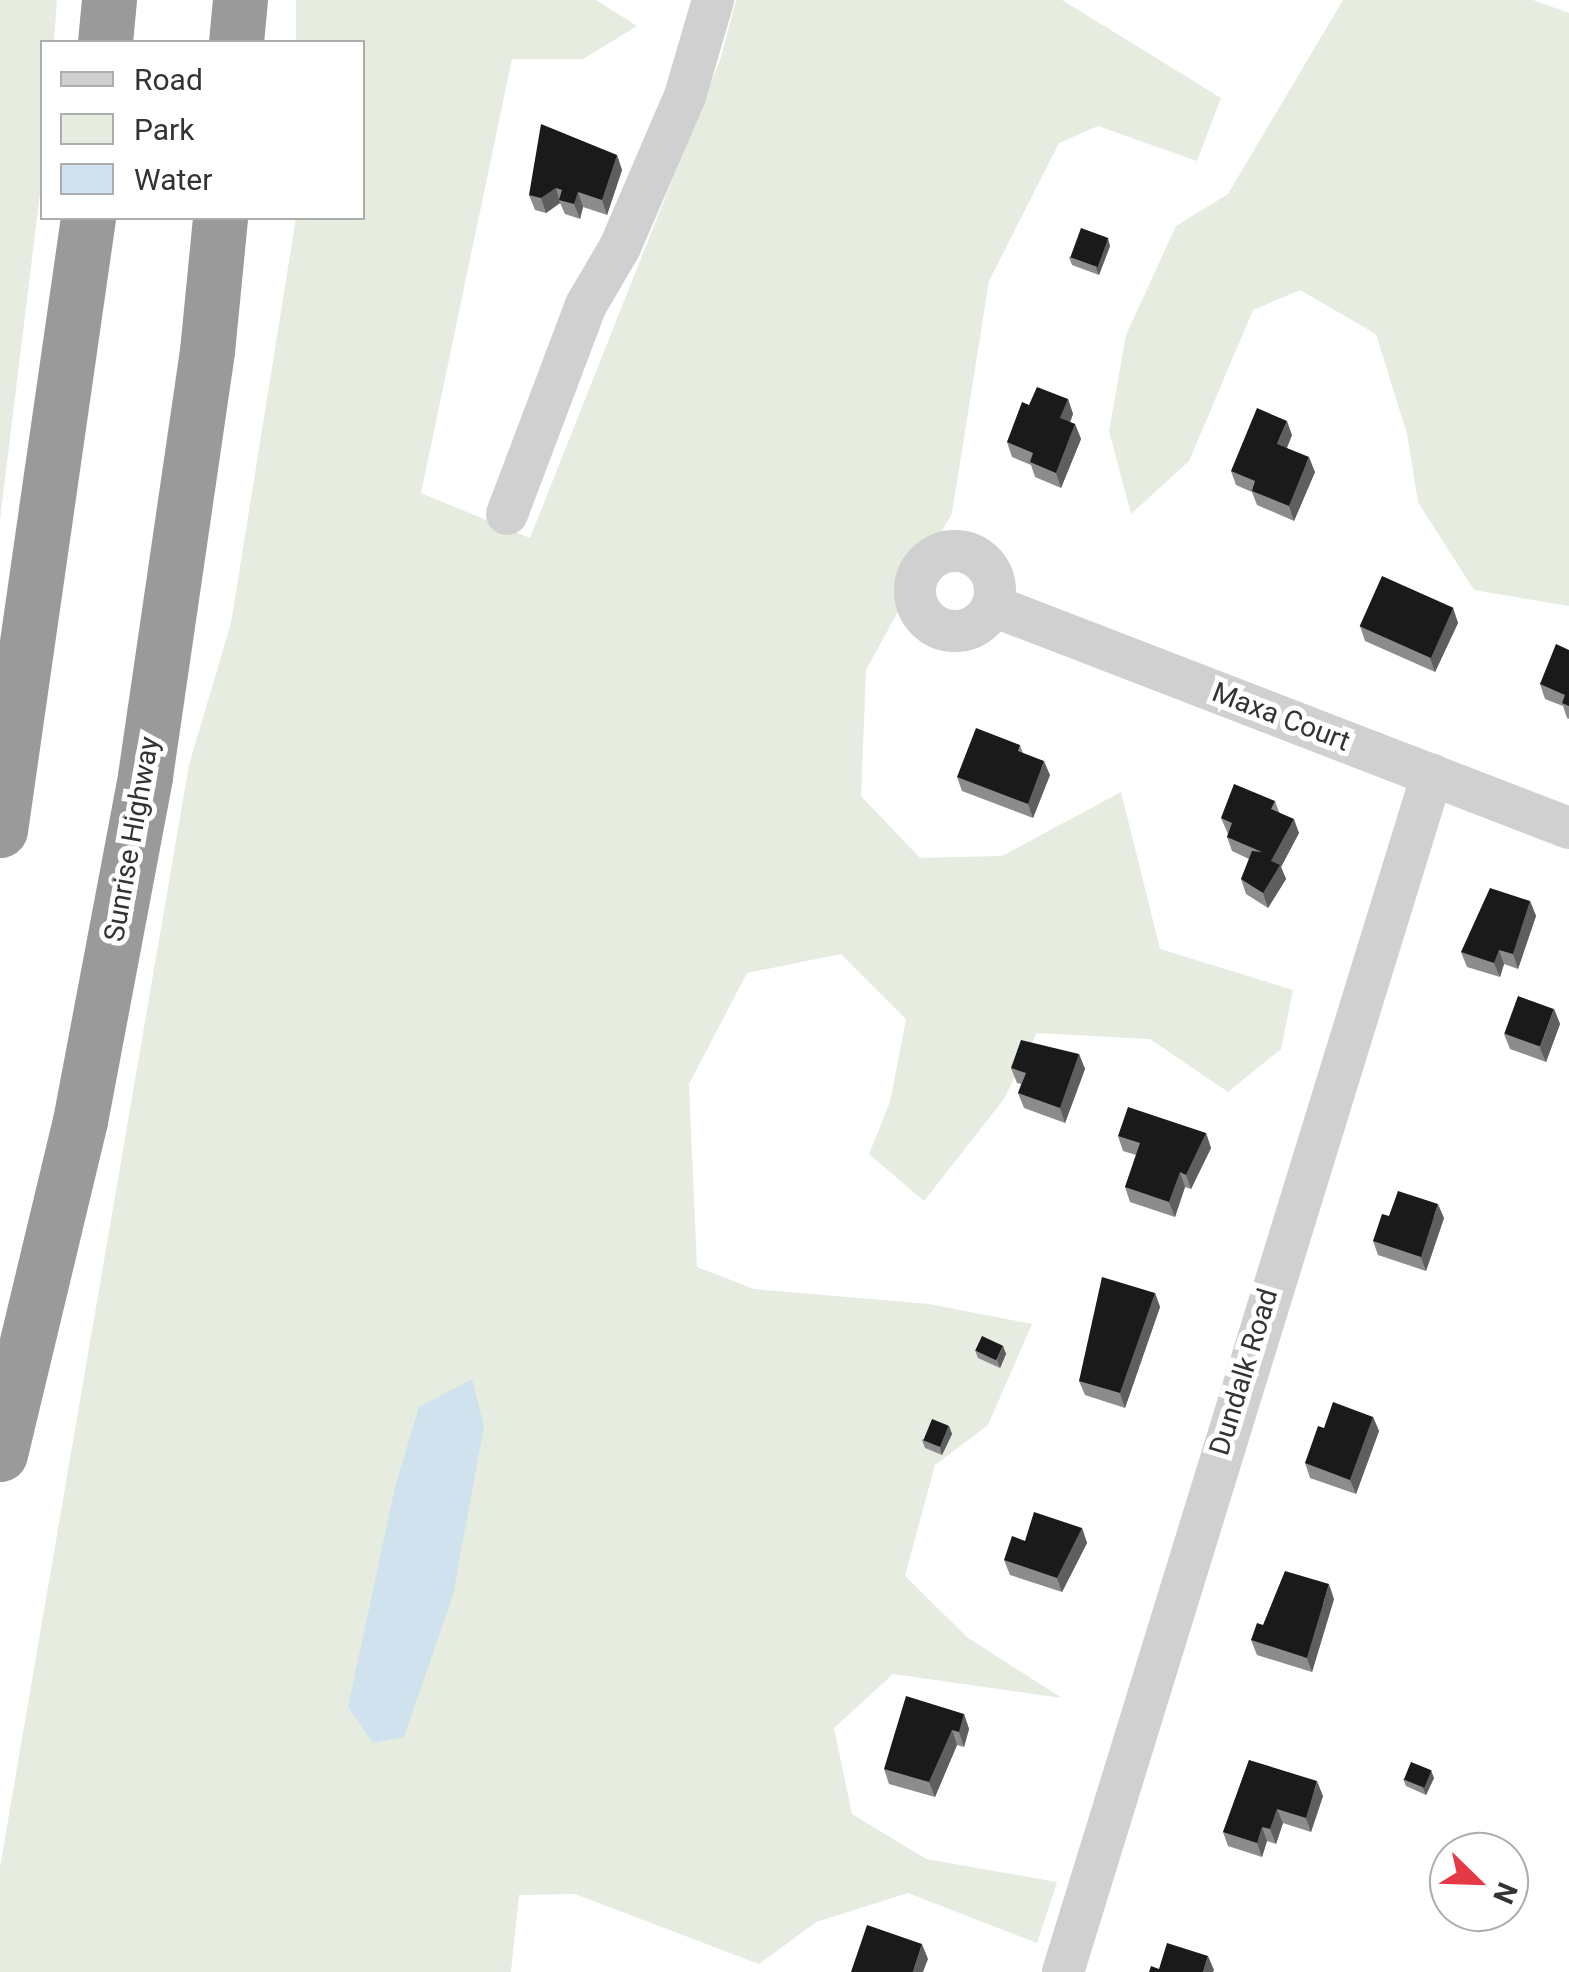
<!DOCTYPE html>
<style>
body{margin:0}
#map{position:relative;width:1569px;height:1972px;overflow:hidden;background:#fff;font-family:Roboto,sans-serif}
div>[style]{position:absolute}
.green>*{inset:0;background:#e6ecdf}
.water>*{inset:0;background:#cfe2ee}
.minor>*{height:42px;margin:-21px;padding:0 21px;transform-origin:21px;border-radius:21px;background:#d0d0d0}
.minor>.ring{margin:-21px;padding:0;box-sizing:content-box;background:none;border:42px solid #d0d0d0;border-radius:50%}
.highway>*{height:55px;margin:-27.5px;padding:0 27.5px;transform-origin:27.5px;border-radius:27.5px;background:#9a9a9a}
.wall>*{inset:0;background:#8c8c8c}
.shaded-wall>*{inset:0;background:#5f5f5f}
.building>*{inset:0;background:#1a1a1a;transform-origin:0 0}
span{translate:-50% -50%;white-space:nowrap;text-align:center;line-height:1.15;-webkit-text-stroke:10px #fff;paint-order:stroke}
.street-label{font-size:28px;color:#333}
.legend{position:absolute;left:40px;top:40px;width:325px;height:180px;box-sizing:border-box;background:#fff;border:2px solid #adadad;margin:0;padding:12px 18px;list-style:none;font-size:30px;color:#333}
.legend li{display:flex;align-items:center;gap:20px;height:50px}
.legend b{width:50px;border:2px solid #adadad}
.north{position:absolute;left:1429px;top:1832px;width:100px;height:100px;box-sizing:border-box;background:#fff;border:2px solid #adadad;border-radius:50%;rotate:113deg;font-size:28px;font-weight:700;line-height:40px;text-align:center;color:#333}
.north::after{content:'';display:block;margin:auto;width:35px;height:45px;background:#e63946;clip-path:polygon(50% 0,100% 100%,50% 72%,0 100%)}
</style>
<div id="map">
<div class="green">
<i style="clip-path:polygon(0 0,57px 0,54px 42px,42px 42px,42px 177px,0 520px)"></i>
<i style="clip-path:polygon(296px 0,596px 0,637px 26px,583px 59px,512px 59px,421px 493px,530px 538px,721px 57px,736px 0,1062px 0,1221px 98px,1197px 161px,1098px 126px,1059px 143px,989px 281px,952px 513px,866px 670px,861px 796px,920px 858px,1002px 856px,1121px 792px,1160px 949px,1293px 990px,1281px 1049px,1228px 1092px,1150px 1039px,1037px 1033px,1004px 1099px,924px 1201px,869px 1154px,890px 1102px,906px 1019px,841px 954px,747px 973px,689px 1084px,697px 1267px,754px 1289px,929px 1304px,1032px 1324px,988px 1425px,935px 1465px,905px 1576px,968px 1638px,1062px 1698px,893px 1674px,834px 1728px,852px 1814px,926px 1859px,1057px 1882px,1037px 1943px,908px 1893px,816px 1922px,759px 1964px,575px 1894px,519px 1895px,511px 1972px,0 1972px,0 1867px,189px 765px,231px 623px,296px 218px,362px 218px,362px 42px,296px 42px)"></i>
<i style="clip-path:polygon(1343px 0,1533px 0,1569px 13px,1569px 606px,1474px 590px,1418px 502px,1407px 434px,1376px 334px,1300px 290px,1253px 310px,1189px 461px,1131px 514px,1109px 431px,1126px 335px,1176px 226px,1228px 194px)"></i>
</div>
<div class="water">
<i style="clip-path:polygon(472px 1379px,484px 1426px,453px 1595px,404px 1737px,373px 1743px,348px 1707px,395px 1487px,419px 1407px)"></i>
</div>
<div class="minor">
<i style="left:507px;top:514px;width:223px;rotate:-69.3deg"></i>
<i style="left:586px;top:305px;width:67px;rotate:-59.6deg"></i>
<i style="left:620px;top:247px;width:164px;rotate:-66.7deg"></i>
<i style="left:685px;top:96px;width:100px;rotate:-73.7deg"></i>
<i class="ring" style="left:915px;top:551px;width:38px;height:38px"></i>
<i style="left:993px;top:606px;width:617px;rotate:21.08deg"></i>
<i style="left:1063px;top:1972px;width:1253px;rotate:-72.87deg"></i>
</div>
<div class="highway">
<i style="left:105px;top:42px;width:42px;rotate:-84.6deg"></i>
<i style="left:236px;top:42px;width:42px;rotate:-84.6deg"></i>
<i style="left:0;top:830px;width:618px;rotate:-81.82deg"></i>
<i style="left:0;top:1454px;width:342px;rotate:-76.5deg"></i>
<i style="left:80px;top:1121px;width:351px;rotate:-79.3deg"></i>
<i style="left:145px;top:776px;width:429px;rotate:-81.7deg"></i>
<i style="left:207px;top:351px;width:134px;rotate:-84.4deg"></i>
</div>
<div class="wall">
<i style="clip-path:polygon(617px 155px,622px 170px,607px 215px,583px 207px,580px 219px,565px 214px,560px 203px,546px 213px,535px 210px,529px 195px)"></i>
<i style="clip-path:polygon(1110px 246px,1099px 275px,1072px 265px,1069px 257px)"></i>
<i style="clip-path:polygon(1068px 399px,1073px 414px,1070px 422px,1075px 424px,1081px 439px,1061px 488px,1035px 477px,1031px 465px,1012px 457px,1007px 442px,1029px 405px)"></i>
<i style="clip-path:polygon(1292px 435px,1287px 448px,1315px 472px,1294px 521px,1257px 505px,1252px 492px,1236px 485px,1231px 471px)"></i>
<i style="clip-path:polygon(1453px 608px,1458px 623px,1435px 672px,1365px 641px,1360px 626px)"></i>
<i style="clip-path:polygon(1569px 650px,1569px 719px,1567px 718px,1563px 706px,1545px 699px,1540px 684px)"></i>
<i style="clip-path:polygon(1020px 745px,1023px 753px,1050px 775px,1033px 818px,962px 791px,957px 777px)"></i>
<i style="clip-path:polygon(1275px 801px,1279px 812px,1299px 833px,1281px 867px,1286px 879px,1268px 908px,1246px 894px,1241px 879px,1249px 859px,1232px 851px,1227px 837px,1228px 834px,1221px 818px)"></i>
<i style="clip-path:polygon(1530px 901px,1536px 916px,1518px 969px,1504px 964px,1500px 977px,1467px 967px,1461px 952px)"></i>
<i style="clip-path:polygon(1554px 1009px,1560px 1024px,1546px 1062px,1510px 1049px,1504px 1034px)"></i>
<i style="clip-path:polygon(1079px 1054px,1085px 1069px,1065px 1123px,1024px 1108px,1018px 1093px,1021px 1084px,1017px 1083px,1011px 1068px)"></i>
<i style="clip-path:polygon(1206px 1133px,1211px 1148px,1191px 1189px,1185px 1187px,1175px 1217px,1130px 1202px,1125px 1187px,1136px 1155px,1123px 1151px,1118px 1136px)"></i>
<i style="clip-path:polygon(1389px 1216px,1444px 1218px,1426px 1271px,1378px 1255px,1373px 1241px)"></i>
<i style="clip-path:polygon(1155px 1293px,1160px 1307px,1125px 1408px,1085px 1395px,1079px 1381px)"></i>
<i style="clip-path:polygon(1003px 1346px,1006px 1354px,1000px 1368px,978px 1358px,975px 1350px)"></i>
<i style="clip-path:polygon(1373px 1417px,1379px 1431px,1356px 1494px,1310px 1478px,1305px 1463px,1324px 1428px)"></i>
<i style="clip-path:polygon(949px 1426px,952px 1434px,942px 1455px,925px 1448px,922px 1440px)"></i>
<i style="clip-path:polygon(1082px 1528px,1087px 1543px,1062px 1592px,1010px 1575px,1004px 1560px,1025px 1541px)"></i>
<i style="clip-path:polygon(1334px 1599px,1312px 1672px,1257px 1655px,1251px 1640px)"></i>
<i style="clip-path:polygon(964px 1714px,969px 1729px,964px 1747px,957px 1745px,935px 1797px,889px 1784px,884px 1769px)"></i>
<i style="clip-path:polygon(1249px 1760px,1323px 1796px,1311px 1832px,1283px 1823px,1276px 1844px,1267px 1841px,1262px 1857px,1228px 1846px,1223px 1832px)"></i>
<i style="clip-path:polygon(1434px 1778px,1426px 1795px,1406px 1786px,1403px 1779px)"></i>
</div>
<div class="shaded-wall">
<i style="clip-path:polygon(617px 155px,622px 170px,607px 215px,602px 200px)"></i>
<i style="clip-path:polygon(556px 188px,560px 203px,546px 213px,541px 198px)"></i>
<i style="clip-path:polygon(578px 192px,583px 207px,580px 219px,574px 204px)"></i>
<i style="clip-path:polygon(1108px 238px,1110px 246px,1099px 275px,1096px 268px)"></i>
<i style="clip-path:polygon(1068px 399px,1073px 414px,1066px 433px,1060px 418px)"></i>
<i style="clip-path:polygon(1287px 421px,1292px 435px,1282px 459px,1277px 444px)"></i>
<i style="clip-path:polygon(1075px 424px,1081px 439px,1061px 488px,1056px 473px)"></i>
<i style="clip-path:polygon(1309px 457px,1315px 472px,1294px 521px,1289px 506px)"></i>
<i style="clip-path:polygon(1453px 608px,1458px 623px,1435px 672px,1430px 658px)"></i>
<i style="clip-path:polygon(1044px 761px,1050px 775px,1033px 818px,1028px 804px)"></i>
<i style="clip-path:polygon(1294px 819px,1299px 833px,1281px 867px,1286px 879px,1268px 908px,1263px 893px,1271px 861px)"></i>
<i style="clip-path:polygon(1530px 901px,1536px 916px,1518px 969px,1513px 954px)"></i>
<i style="clip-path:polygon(1499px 950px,1504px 964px,1500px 977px,1494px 963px)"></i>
<i style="clip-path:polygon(1554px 1009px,1560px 1024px,1546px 1062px,1540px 1048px)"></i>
<i style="clip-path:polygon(1079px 1054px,1085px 1069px,1065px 1123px,1060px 1108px)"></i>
<i style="clip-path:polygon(1206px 1133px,1211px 1148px,1191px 1189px,1186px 1175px)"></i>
<i style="clip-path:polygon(1180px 1172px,1185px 1187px,1175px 1217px,1169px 1202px)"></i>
<i style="clip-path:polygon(1438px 1204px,1444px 1218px,1426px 1271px,1421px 1257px)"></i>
<i style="clip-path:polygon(1155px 1293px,1160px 1307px,1125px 1408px,1120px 1393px)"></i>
<i style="clip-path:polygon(1003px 1346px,1006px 1354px,1000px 1368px,997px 1360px)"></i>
<i style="clip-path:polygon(1373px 1417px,1379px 1431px,1356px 1494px,1350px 1480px)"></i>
<i style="clip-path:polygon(949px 1426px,952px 1434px,942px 1455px,940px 1448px)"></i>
<i style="clip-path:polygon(1082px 1528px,1087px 1543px,1062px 1592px,1057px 1578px)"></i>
<i style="clip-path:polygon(1329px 1584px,1334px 1599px,1312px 1672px,1307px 1658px)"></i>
<i style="clip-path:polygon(964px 1714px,969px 1729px,964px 1747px,959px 1732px)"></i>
<i style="clip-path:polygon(952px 1730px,957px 1745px,935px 1797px,929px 1782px)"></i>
<i style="clip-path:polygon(1431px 1770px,1434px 1778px,1426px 1795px,1423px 1788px)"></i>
<i style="clip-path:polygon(1317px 1781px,1323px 1796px,1311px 1832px,1306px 1818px)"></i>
<i style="clip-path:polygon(1277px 1809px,1283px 1823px,1276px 1844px,1270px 1829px)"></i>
<i style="clip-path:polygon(1262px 1827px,1267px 1841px,1262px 1857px,1257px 1843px)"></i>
<i style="clip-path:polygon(922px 1944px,928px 1959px,923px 1972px,913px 1972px)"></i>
<i style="clip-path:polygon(1208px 1956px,1214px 1970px,1213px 1972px,1203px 1972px)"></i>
</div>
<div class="building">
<i style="clip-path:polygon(541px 124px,617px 155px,602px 200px,578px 192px,574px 204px,559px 200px,562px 190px,556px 188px,541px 198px,529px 195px)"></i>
<i style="left:1081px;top:228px;width:29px;height:31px;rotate:20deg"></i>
<i style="clip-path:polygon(1037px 387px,1068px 399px,1060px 418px,1075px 424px,1056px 473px,1030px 462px,1033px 453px,1007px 442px,1022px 402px,1029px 405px)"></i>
<i style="clip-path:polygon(1257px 408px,1287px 421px,1277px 444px,1309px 457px,1289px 506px,1252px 491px,1255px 481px,1231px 471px)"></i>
<i style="left:1382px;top:576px;width:78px;height:55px;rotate:24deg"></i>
<i style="clip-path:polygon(1556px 644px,1569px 650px,1569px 706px,1562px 703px,1565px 695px,1540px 684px)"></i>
<i style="clip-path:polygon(976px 728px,1020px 745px,1018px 751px,1044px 761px,1028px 804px,957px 777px)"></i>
<i style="clip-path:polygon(1234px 784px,1275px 801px,1271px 809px,1294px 819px,1271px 861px,1280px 865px,1263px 893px,1241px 879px,1252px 851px,1262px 852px,1227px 837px,1232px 823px,1221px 818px)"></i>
<i style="clip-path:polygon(1490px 888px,1530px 901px,1513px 954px,1499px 950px,1494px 963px,1461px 952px)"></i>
<i style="left:1518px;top:996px;width:38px;height:40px;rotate:20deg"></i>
<i style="clip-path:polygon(1021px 1040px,1079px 1054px,1060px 1108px,1018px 1093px,1026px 1073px,1011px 1068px)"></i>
<i style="clip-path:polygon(1128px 1107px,1206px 1133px,1186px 1175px,1180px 1172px,1169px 1202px,1125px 1187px,1140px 1143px,1118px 1136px)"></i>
<i style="clip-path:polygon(1398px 1191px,1438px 1204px,1421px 1257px,1373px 1241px,1382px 1214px,1389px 1216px)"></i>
<i style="clip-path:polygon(1102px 1277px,1155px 1293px,1120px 1393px,1079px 1381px)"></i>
<i style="left:982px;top:1336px;width:23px;height:16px;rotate:25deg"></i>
<i style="clip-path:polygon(1333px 1402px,1373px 1417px,1350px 1480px,1305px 1463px,1318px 1426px,1324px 1428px)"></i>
<i style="left:932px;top:1419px;width:18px;height:23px;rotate:22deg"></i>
<i style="clip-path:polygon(1034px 1512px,1082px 1528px,1057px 1578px,1004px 1560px,1012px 1536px,1025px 1541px)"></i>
<i style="clip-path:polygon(1285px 1571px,1329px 1584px,1307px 1658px,1251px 1640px,1257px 1623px,1263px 1625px)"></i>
<i style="clip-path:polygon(906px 1696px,964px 1714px,959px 1732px,952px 1730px,929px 1782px,884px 1769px)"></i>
<i style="clip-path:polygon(1249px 1760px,1317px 1781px,1306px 1818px,1277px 1809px,1270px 1829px,1262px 1827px,1257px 1843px,1223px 1832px)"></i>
<i style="left:1411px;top:1762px;width:22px;height:19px;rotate:22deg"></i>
<i style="clip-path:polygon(867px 1925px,922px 1944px,913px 1972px,851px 1972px)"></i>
<i style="clip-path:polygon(1167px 1943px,1208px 1956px,1203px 1972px,1149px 1972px,1151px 1966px,1159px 1969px)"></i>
</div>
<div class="street-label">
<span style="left:1281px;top:717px;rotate:21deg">Maxa Court</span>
<span style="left:132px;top:839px;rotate:-80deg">Sunrise Highway</span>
<span style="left:1244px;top:1372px;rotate:-73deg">Dundalk Road</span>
</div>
<ul class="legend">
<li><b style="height:12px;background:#d0d0d0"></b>Road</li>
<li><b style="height:28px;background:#e6ecdf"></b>Park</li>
<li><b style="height:28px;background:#cfe2ee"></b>Water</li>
</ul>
<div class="north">N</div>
</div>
